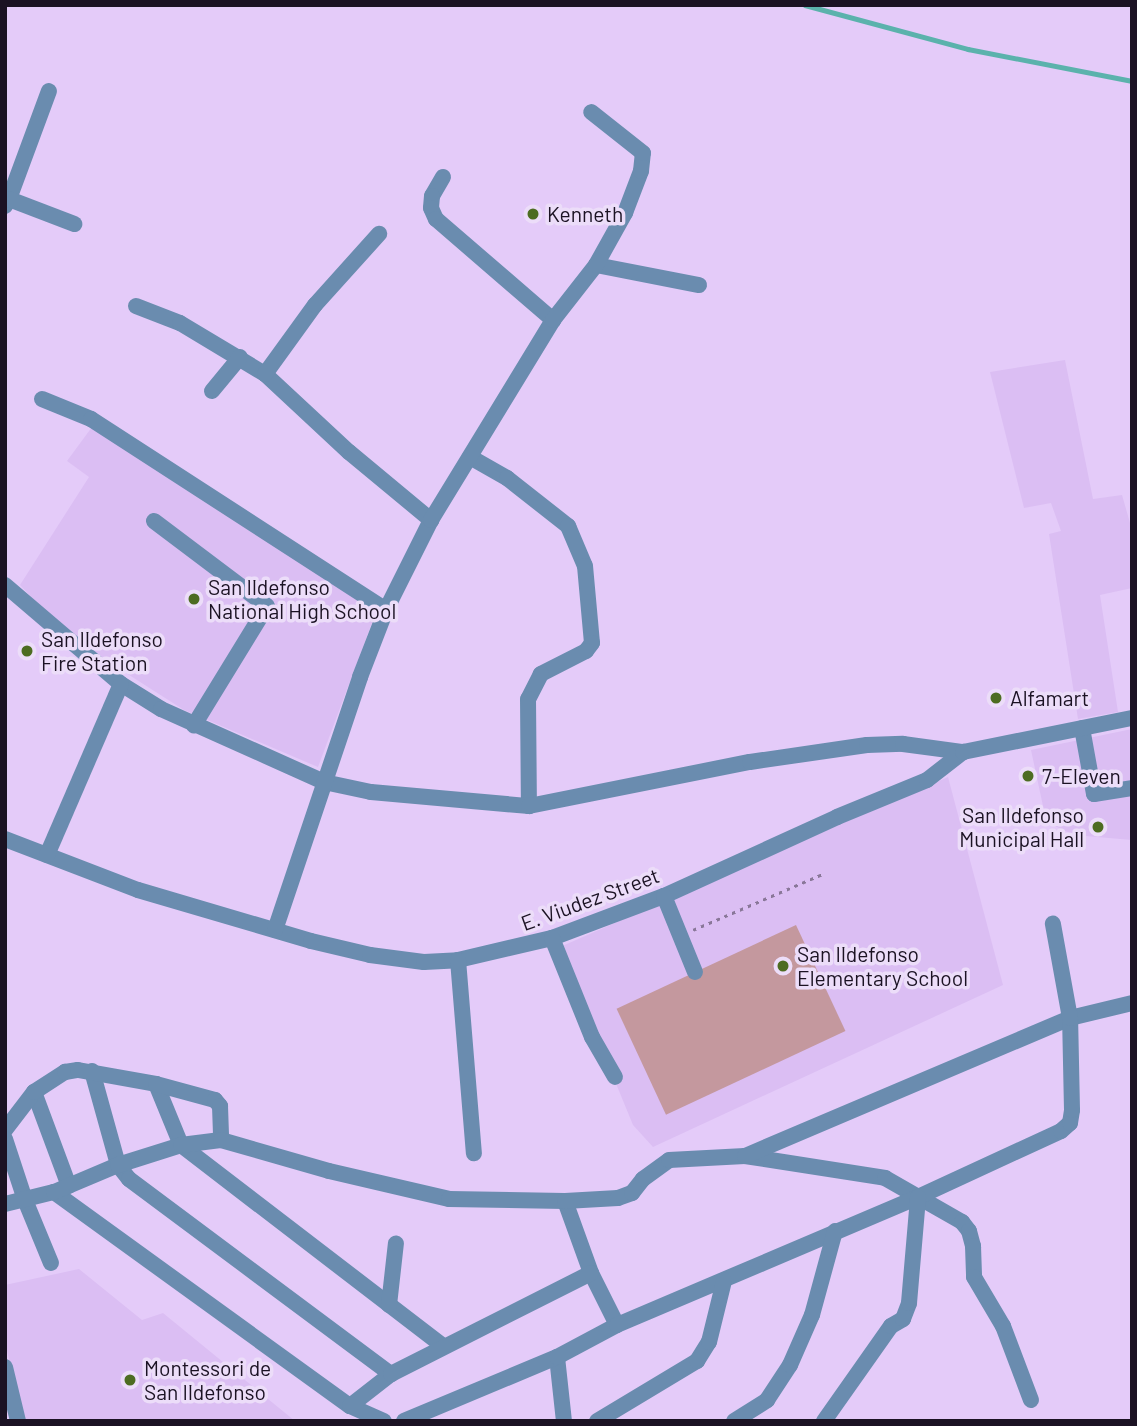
<!DOCTYPE html>
<style>
body{margin:0}
#map{position:relative;width:1137px;height:1426px;overflow:hidden;background:#e4cbf9;font-family:Barlow,sans-serif}
div>[style]{position:absolute}
.built>*{inset:0;background:#dbbef3}
.green>*{inset:0;background:#c4989e;transform-origin:0 0}
.stream>*{height:4.5px;margin:-2.25px;padding:0 2.25px;transform-origin:2.25px;border-radius:2.25px;background:#5bb2ac}
.path>*{height:2.5px;margin-top:-1.25px;transform-origin:0;background:repeating-linear-gradient(90deg,#897798 0 3.5px,transparent 0 8.5px)}
.minor>*{height:16px;margin:-8px;padding:0 8px;transform-origin:8px;border-radius:8px;background:#6a8caf}
.dots>*{width:19px;height:19px;translate:-50% -50%;box-sizing:border-box;border:4px solid #ecddf9;border-radius:50%}
span{translate:-50% -50%;white-space:nowrap;text-align:center;line-height:1.15;-webkit-text-stroke:7px #ecddf9;paint-order:stroke}
.poi-label{font-size:21px;color:#1b1223}
.left{translate:0 -50%;text-align:left}
.right{translate:-100% -50%;text-align:right}
.street-label{font-size:21px;color:#1b1223}
.frame{position:absolute;inset:0;border:7px solid #1b1223;pointer-events:none}
</style>
<div id="map">
<div class="built">
<i style="clip-path:polygon(1065px 360px,1093px 499px,1122px 495px,1132px 530px,1132px 588px,1100px 595px,1118px 712px,1078px 719px,1049px 534px,1061px 531px,1051px 503px,1024px 508px,990px 372px)"></i>
<i style="clip-path:polygon(92px 427px,376px 612px,318px 767px,184px 710px,68px 636px,20px 585px,89px 477px,67px 461px)"></i>
<i style="clip-path:polygon(1132px 729px,1132px 840px,1074px 835px,1040px 819px,1038px 807px,1043px 806px,1031px 750px)"></i>
<i style="clip-path:polygon(948px 777px,1003px 985px,653px 1147px,633px 1125px,560px 947px)"></i>
<i style="clip-path:polygon(79px 1269px,142px 1320px,163px 1313px,295px 1421px,23px 1421px,5px 1342px,5px 1285px)"></i>
</div>
<div class="green">
<i style="left:796px;top:925px;width:117px;height:198px;rotate:65deg"></i>
</div>
<div class="stream">
<i style="left:805px;top:5px;width:169px;rotate:15.1deg"></i>
<i style="left:968px;top:49px;width:167px;rotate:11deg"></i>
</div>
<div class="path">
<i style="left:693px;top:930px;width:144px;rotate:-23.4deg"></i>
</div>
<div class="minor">
<i style="left:443px;top:177px;width:22px;rotate:120deg"></i>
<i style="left:432px;top:196px;width:12px;rotate:95deg"></i>
<i style="left:431px;top:208px;width:12px;rotate:66deg"></i>
<i style="left:436px;top:219px;width:155px;rotate:40.8deg"></i>
<i style="left:9px;top:199px;width:115px;rotate:-69.7deg"></i>
<i style="left:5px;top:206px;width:8px;rotate:-60deg"></i>
<i style="left:9px;top:199px;width:70px;rotate:21deg"></i>
<i style="left:596px;top:265px;width:105px;rotate:11deg"></i>
<i style="left:136px;top:306px;width:47px;rotate:21.1deg"></i>
<i style="left:180px;top:323px;width:99px;rotate:31deg"></i>
<i style="left:265px;top:374px;width:115px;rotate:42.9deg"></i>
<i style="left:349px;top:452px;width:107px;rotate:39.7deg"></i>
<i style="left:265px;top:374px;width:85px;rotate:-54.1deg"></i>
<i style="left:315px;top:305px;width:96px;rotate:-48deg"></i>
<i style="left:212px;top:391px;width:44px;rotate:-50.5deg"></i>
<i style="left:42px;top:399px;width:53px;rotate:22.2deg"></i>
<i style="left:91px;top:419px;width:351px;rotate:32.9deg"></i>
<i style="left:470px;top:457px;width:43px;rotate:29.6deg"></i>
<i style="left:507px;top:478px;width:78px;rotate:38.2deg"></i>
<i style="left:568px;top:526px;width:43px;rotate:67deg"></i>
<i style="left:585px;top:566px;width:77px;rotate:84.8deg"></i>
<i style="left:592px;top:643px;width:10px;rotate:127deg"></i>
<i style="left:586px;top:651px;width:51px;rotate:152.9deg"></i>
<i style="left:541px;top:674px;width:28px;rotate:117deg"></i>
<i style="left:528px;top:699px;width:107px;rotate:89.5deg"></i>
<i style="left:154px;top:521px;width:141px;rotate:37deg"></i>
<i style="left:267px;top:606px;width:140px;rotate:121.5deg"></i>
<i style="left:5px;top:585px;width:153px;rotate:40.5deg"></i>
<i style="left:121px;top:684px;width:47px;rotate:32deg"></i>
<i style="left:161px;top:709px;width:179px;rotate:24.1deg"></i>
<i style="left:324px;top:782px;width:48px;rotate:12deg"></i>
<i style="left:371px;top:792px;width:159px;rotate:5.1deg"></i>
<i style="left:529px;top:806px;width:225px;rotate:-11.3deg"></i>
<i style="left:750px;top:762px;width:118px;rotate:-8.3deg"></i>
<i style="left:867px;top:745px;width:36px;rotate:-2deg"></i>
<i style="left:903px;top:744px;width:61px;rotate:7.6deg"></i>
<i style="left:1082px;top:728px;width:67px;rotate:79.7deg"></i>
<i style="left:1094px;top:794px;width:38px;rotate:-9deg"></i>
<i style="left:5px;top:839px;width:142px;rotate:21deg"></i>
<i style="left:138px;top:890px;width:180px;rotate:16.4deg"></i>
<i style="left:311px;top:941px;width:61px;rotate:13.3deg"></i>
<i style="left:370px;top:955px;width:54px;rotate:7.4deg"></i>
<i style="left:424px;top:962px;width:34px;rotate:-3deg"></i>
<i style="left:458px;top:960px;width:97px;rotate:-13.2deg"></i>
<i style="left:552px;top:938px;width:120px;rotate:-20.6deg"></i>
<i style="left:664px;top:896px;width:190px;rotate:-24.5deg"></i>
<i style="left:837px;top:817px;width:97px;rotate:-22.3deg"></i>
<i style="left:927px;top:780px;width:46px;rotate:-37.9deg"></i>
<i style="left:963px;top:752px;width:172px;rotate:-11.4deg"></i>
<i style="left:47px;top:855px;width:186px;rotate:-66.6deg"></i>
<i style="left:664px;top:896px;width:82px;rotate:67.8deg"></i>
<i style="left:275px;top:930px;width:267px;rotate:-71.4deg"></i>
<i style="left:360px;top:677px;width:72px;rotate:-68.8deg"></i>
<i style="left:386px;top:610px;width:101px;rotate:-63.4deg"></i>
<i style="left:431px;top:520px;width:234px;rotate:-58.6deg"></i>
<i style="left:553px;top:320px;width:70px;rotate:-52deg"></i>
<i style="left:596px;top:265px;width:60px;rotate:-60.9deg"></i>
<i style="left:625px;top:213px;width:45px;rotate:-69.1deg"></i>
<i style="left:641px;top:171px;width:18px;rotate:-84deg"></i>
<i style="left:643px;top:153px;width:66px;rotate:-141.7deg"></i>
<i style="left:552px;top:938px;width:107px;rotate:68deg"></i>
<i style="left:592px;top:1037px;width:46px;rotate:60.1deg"></i>
<i style="left:458px;top:960px;width:194px;rotate:85.3deg"></i>
<i style="left:92px;top:1071px;width:98px;rotate:74.5deg"></i>
<i style="left:118px;top:1165px;width:18px;rotate:52deg"></i>
<i style="left:129px;top:1179px;width:327px;rotate:36.7deg"></i>
<i style="left:156px;top:1084px;width:66px;rotate:67.7deg"></i>
<i style="left:181px;top:1145px;width:330px;rotate:37.5deg"></i>
<i style="left:34px;top:1092px;width:100px;rotate:69.6deg"></i>
<i style="left:5px;top:1130px;width:48px;rotate:-52.7deg"></i>
<i style="left:34px;top:1092px;width:37px;rotate:-33deg"></i>
<i style="left:65px;top:1072px;width:13px;rotate:-9deg"></i>
<i style="left:78px;top:1070px;width:79px;rotate:10.2deg"></i>
<i style="left:156px;top:1084px;width:61px;rotate:15.2deg"></i>
<i style="left:215px;top:1100px;width:8px;rotate:50deg"></i>
<i style="left:220px;top:1106px;width:34px;rotate:88deg"></i>
<i style="left:5px;top:1139px;width:64px;rotate:71.8deg"></i>
<i style="left:25px;top:1200px;width:68px;rotate:67.6deg"></i>
<i style="left:745px;top:1156px;width:142px;rotate:8.9deg"></i>
<i style="left:885px;top:1178px;width:89px;rotate:29.7deg"></i>
<i style="left:962px;top:1222px;width:11px;rotate:52deg"></i>
<i style="left:969px;top:1231px;width:16px;rotate:75deg"></i>
<i style="left:973px;top:1246px;width:31px;rotate:88deg"></i>
<i style="left:974px;top:1277px;width:57px;rotate:59.4deg"></i>
<i style="left:1003px;top:1326px;width:79px;rotate:69.3deg"></i>
<i style="left:54px;top:1192px;width:365px;rotate:35.9deg"></i>
<i style="left:350px;top:1406px;width:37px;rotate:24deg"></i>
<i style="left:565px;top:1201px;width:77px;rotate:70.1deg"></i>
<i style="left:591px;top:1273px;width:58px;rotate:63.4deg"></i>
<i style="left:5px;top:1204px;width:50px;rotate:-13.8deg"></i>
<i style="left:54px;top:1192px;width:69px;rotate:-22.9deg"></i>
<i style="left:118px;top:1165px;width:66px;rotate:-17.6deg"></i>
<i style="left:181px;top:1145px;width:40px;rotate:-7.1deg"></i>
<i style="left:221px;top:1140px;width:112px;rotate:16deg"></i>
<i style="left:329px;top:1171px;width:123px;rotate:13.1deg"></i>
<i style="left:449px;top:1199px;width:116px;rotate:1deg"></i>
<i style="left:565px;top:1201px;width:53px;rotate:-3.2deg"></i>
<i style="left:618px;top:1198px;width:15px;rotate:-20deg"></i>
<i style="left:632px;top:1193px;width:18px;rotate:-52deg"></i>
<i style="left:643px;top:1179px;width:32px;rotate:-36deg"></i>
<i style="left:669px;top:1160px;width:76px;rotate:-3deg"></i>
<i style="left:745px;top:1156px;width:353px;rotate:-23deg"></i>
<i style="left:1070px;top:1018px;width:64px;rotate:-13.6deg"></i>
<i style="left:389px;top:1305px;width:62px;rotate:-83.6deg"></i>
<i style="left:557px;top:1357px;width:64px;rotate:83.8deg"></i>
<i style="left:5px;top:1367px;width:56px;rotate:76.5deg"></i>
<i style="left:350px;top:1406px;width:52px;rotate:-38deg"></i>
<i style="left:391px;top:1374px;width:224px;rotate:-26.8deg"></i>
<i style="left:404px;top:1421px;width:166px;rotate:-22.7deg"></i>
<i style="left:557px;top:1357px;width:68px;rotate:-28.1deg"></i>
<i style="left:617px;top:1325px;width:327px;rotate:-23deg"></i>
<i style="left:918px;top:1197px;width:157px;rotate:-24.8deg"></i>
<i style="left:1061px;top:1131px;width:12px;rotate:-42deg"></i>
<i style="left:1070px;top:1123px;width:13px;rotate:-81deg"></i>
<i style="left:1072px;top:1110px;width:92px;rotate:-91.2deg"></i>
<i style="left:1070px;top:1018px;width:96px;rotate:-100.3deg"></i>
<i style="left:597px;top:1421px;width:117px;rotate:-31deg"></i>
<i style="left:697px;top:1361px;width:22px;rotate:-58deg"></i>
<i style="left:709px;top:1342px;width:63px;rotate:-76.2deg"></i>
<i style="left:734px;top:1421px;width:39px;rotate:-32deg"></i>
<i style="left:767px;top:1400px;width:42px;rotate:-56.7deg"></i>
<i style="left:790px;top:1365px;width:55px;rotate:-66.3deg"></i>
<i style="left:812px;top:1315px;width:87px;rotate:-74.7deg"></i>
<i style="left:824px;top:1421px;width:116px;rotate:-54.8deg"></i>
<i style="left:891px;top:1326px;width:14px;rotate:-30deg"></i>
<i style="left:903px;top:1319px;width:17px;rotate:-69deg"></i>
<i style="left:909px;top:1303px;width:106px;rotate:-85.1deg"></i>
</div>
<div class="dots">
<i style="left:533px;top:214px;background:#4d6c21"></i>
<i style="left:194px;top:599px;background:#4d6c21"></i>
<i style="left:27px;top:651px;background:#4d6c21"></i>
<i style="left:996px;top:698px;background:#4d6c21"></i>
<i style="left:1028px;top:776px;background:#4d6c21"></i>
<i style="left:1098px;top:827px;background:#4d6c21"></i>
<i style="left:783px;top:966px;background:#4d6c21"></i>
<i style="left:130px;top:1380px;background:#4d6c21"></i>
</div>
<div class="poi-label">
<span class="left" style="left:547px;top:214px">Kenneth</span>
<span class="left" style="left:208px;top:599px">San Ildefonso<br>National High School</span>
<span class="left" style="left:41px;top:651px">San Ildefonso<br>Fire Station</span>
<span class="left" style="left:1010px;top:698px">Alfamart</span>
<span class="left" style="left:1042px;top:776px">7-Eleven</span>
<span class="right" style="left:1084px;top:827px">San Ildefonso<br>Municipal Hall</span>
<span class="left" style="left:797px;top:966px">San Ildefonso<br>Elementary School</span>
<span class="left" style="left:144px;top:1380px">Montessori de<br>San Ildefonso</span>
</div>
<div class="street-label">
<span style="left:590px;top:899px;rotate:-20deg">E. Viudez Street</span>
</div>
<div class="frame"></div>
</div>
